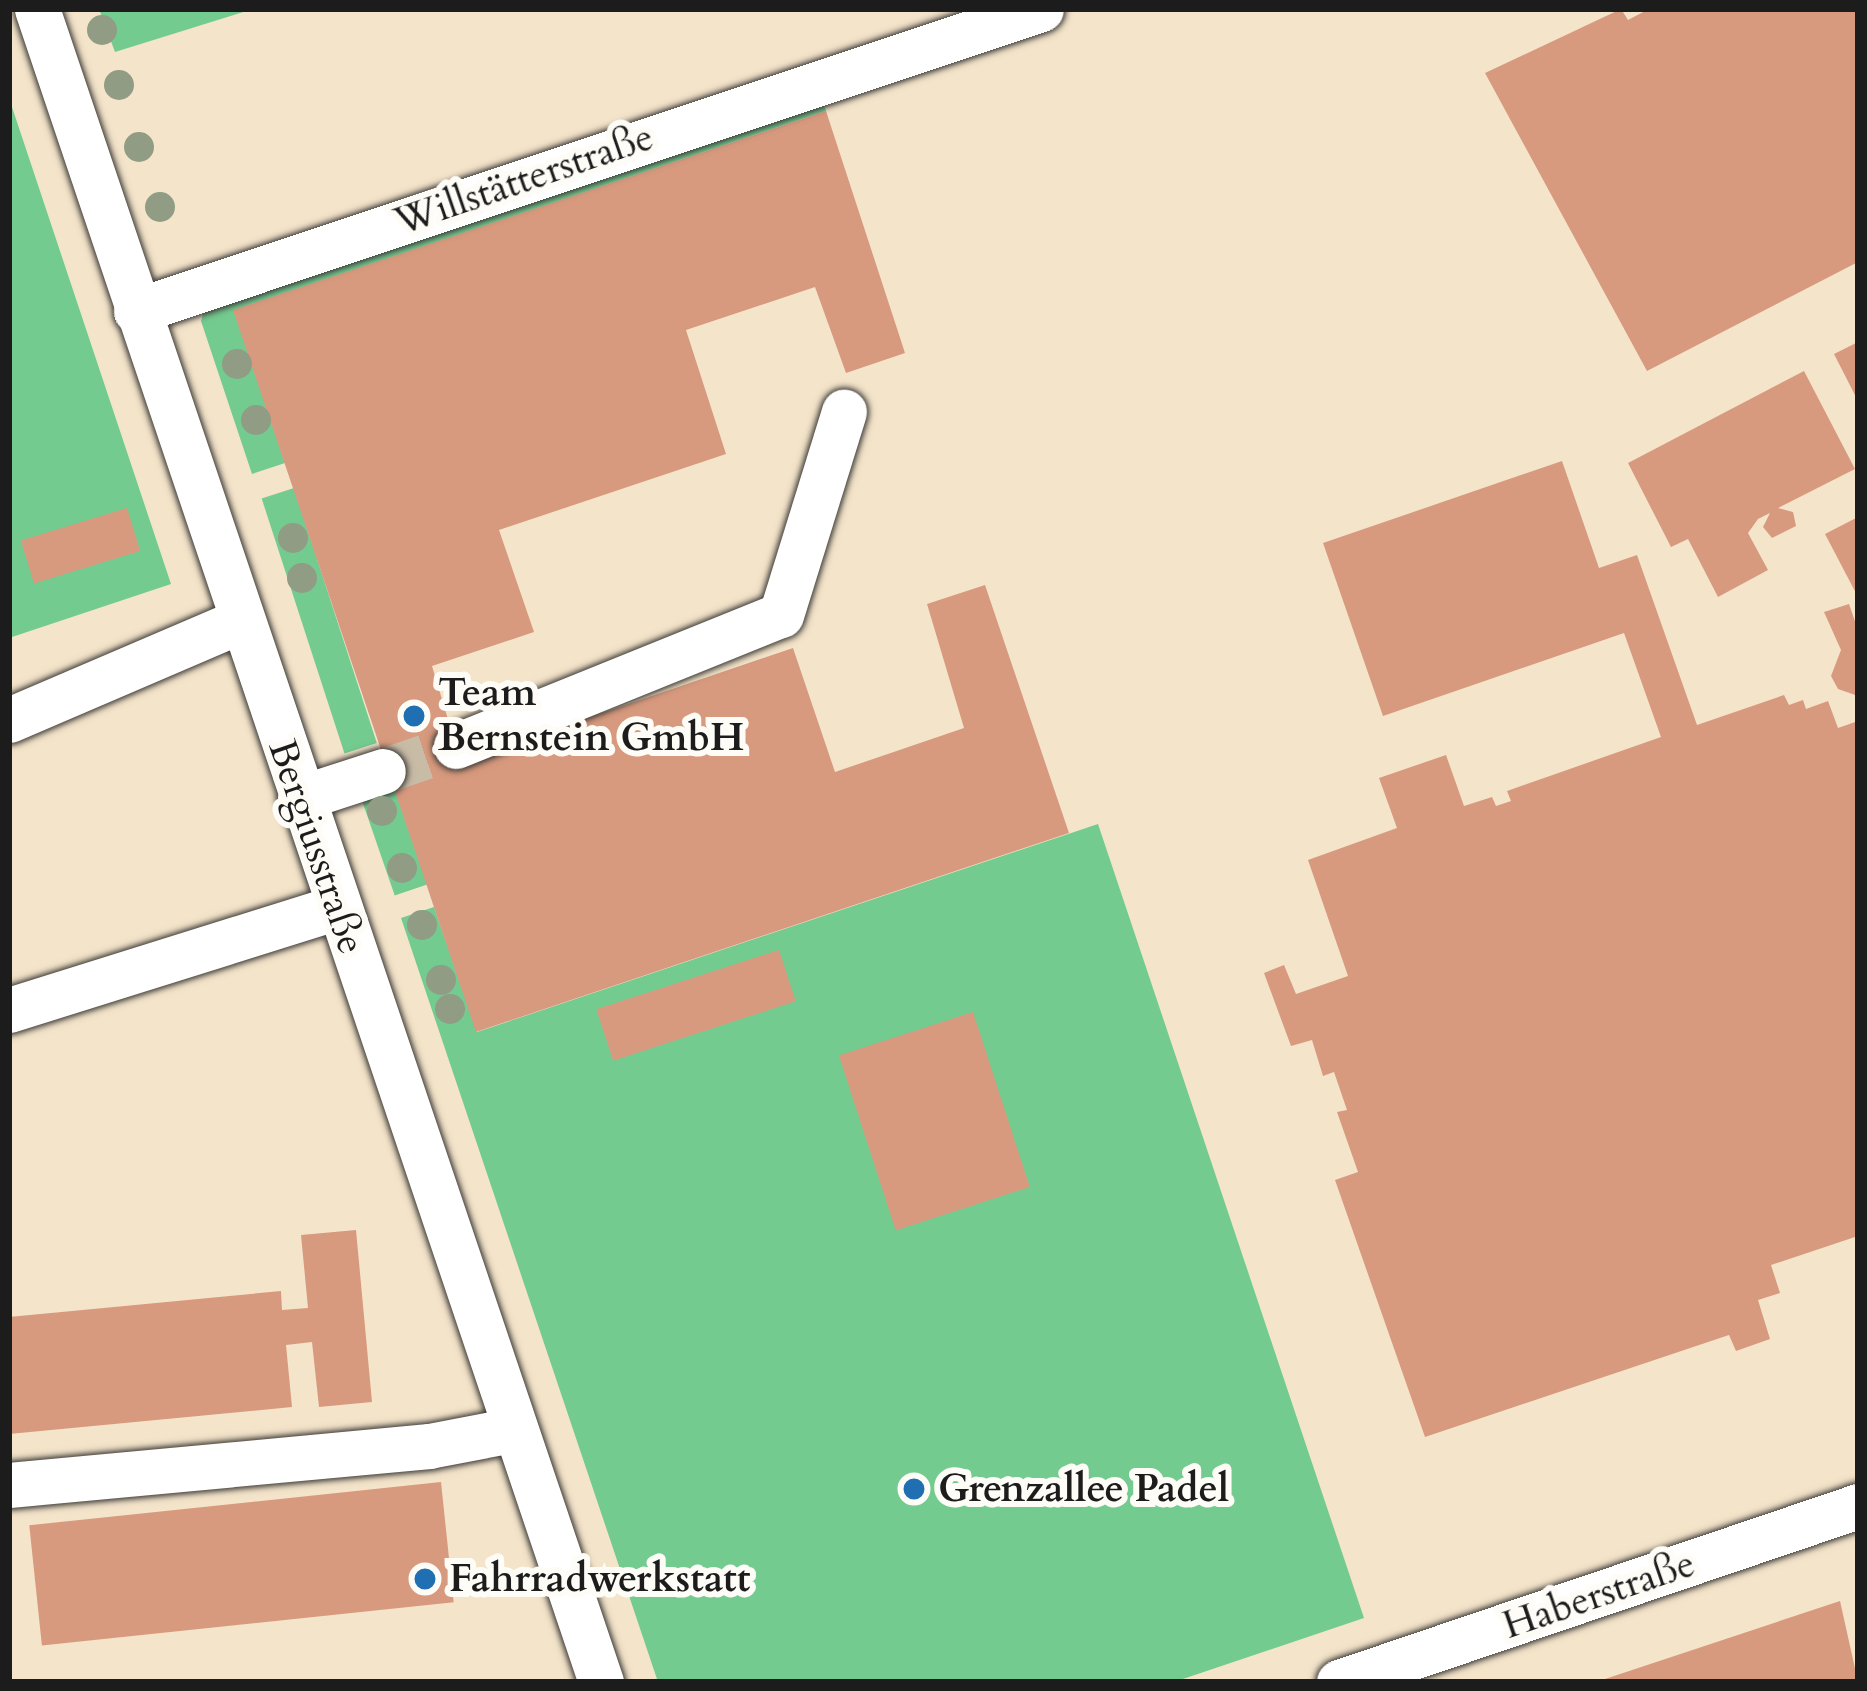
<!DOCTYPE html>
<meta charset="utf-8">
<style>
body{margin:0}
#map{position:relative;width:1867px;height:1691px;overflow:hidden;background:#f4e4ca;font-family:Cardo,serif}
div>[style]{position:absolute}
.green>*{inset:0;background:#74cb90;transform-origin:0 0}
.building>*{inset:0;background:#d89a7e;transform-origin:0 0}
.minor-tunnel>*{height:45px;margin-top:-22.5px;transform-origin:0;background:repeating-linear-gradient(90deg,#c9bca7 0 45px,transparent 0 67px)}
.roads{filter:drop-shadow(0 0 3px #3c3a36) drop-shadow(0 0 3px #3c3a36)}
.minor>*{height:45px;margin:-22.5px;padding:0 22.5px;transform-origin:22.5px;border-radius:22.5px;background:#fff}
.trees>*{width:30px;height:30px;margin:-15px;border-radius:50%;background:#909c84}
.dots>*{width:33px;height:33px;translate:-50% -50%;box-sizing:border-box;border:6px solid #fdfcf7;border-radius:50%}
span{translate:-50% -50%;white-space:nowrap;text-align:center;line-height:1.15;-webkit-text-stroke:12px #fdfcf7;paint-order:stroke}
.street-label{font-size:39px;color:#1c1c1c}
.poi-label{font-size:39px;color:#1c1c1c;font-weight:700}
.left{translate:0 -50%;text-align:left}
.frame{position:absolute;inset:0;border:12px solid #1c1c1c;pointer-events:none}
</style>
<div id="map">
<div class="green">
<i style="clip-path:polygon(99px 9px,253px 9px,115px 52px)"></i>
<i style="clip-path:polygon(9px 98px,171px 584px,9px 638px)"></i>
<i style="clip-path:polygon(823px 101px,826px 111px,234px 310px,285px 463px,252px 474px,201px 321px,204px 311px)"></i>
<i style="left:294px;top:488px;width:268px;height:34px;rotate:72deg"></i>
<i style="left:393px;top:783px;width:107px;height:35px;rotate:71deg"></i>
<i style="clip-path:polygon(1098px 824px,1364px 1618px,1174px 1682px,658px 1682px,401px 918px,434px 907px,477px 1032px)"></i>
</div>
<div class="building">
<i style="clip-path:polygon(1621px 9px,1628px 20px,1649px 9px,1858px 9px,1858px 262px,1647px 371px,1485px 73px)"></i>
<i style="clip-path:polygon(826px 111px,905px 353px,846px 373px,815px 287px,686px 330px,726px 454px,499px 530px,534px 632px,432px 666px,456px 746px,461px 761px,793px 648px,835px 772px,964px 728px,927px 604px,985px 585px,1069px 833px,476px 1032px,233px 310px)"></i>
<i style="clip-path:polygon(1858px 342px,1858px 401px,1834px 354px)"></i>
<i style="clip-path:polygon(1804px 371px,1855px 469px,1778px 508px,1793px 512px,1796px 526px,1772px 538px,1763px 527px,1770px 513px,1758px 519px,1748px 533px,1768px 570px,1718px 597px,1688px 539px,1671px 547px,1628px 463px)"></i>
<i style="clip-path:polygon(1562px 461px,1599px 568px,1637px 555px,1697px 725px,1784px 695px,1789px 705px,1803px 700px,1806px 709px,1828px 701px,1838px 728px,1858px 721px,1858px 1236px,1771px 1265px,1780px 1293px,1758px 1300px,1770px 1339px,1736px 1351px,1729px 1335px,1425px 1437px,1335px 1180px,1358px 1172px,1337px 1112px,1347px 1110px,1334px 1072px,1323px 1076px,1312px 1040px,1291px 1046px,1264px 973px,1284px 965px,1296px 994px,1348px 976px,1308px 860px,1397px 828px,1379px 778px,1446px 755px,1464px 806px,1492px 797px,1496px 806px,1511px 801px,1507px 791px,1661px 737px,1624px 633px,1383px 716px,1323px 543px)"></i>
<i style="left:127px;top:508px;width:45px;height:111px;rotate:73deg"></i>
<i style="clip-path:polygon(1858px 517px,1858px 597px,1825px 534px)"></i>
<i style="clip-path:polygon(1849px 604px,1858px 630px,1858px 696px,1838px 689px,1831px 676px,1841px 650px,1824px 612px)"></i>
<i style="left:779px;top:950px;width:54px;height:192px;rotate:72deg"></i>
<i style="left:973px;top:1012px;width:184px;height:141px;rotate:72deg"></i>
<i style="clip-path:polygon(356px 1230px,372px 1402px,319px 1407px,312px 1342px,286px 1345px,292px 1407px,9px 1434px,9px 1317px,281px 1291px,282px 1310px,308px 1308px,301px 1235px)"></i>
<i style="left:441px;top:1482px;width:121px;height:414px;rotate:84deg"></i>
<i style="clip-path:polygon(1840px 1601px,1858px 1682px,1599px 1682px,1599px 1681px)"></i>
</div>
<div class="minor-tunnel">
<i style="left:383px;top:771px;width:77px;rotate:-18.9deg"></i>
</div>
<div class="roads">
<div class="minor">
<i style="left:37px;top:9px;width:1766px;rotate:71.37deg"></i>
<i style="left:136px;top:311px;width:954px;rotate:-18.45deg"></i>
<i style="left:9px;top:720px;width:251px;rotate:-23.2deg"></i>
<i style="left:456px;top:746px;width:350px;rotate:-22deg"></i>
<i style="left:781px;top:615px;width:213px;rotate:-72.8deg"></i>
<i style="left:300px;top:798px;width:87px;rotate:-18deg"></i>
<i style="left:9px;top:1010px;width:344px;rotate:-17.4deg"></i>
<i style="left:9px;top:1485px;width:422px;rotate:-5.3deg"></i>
<i style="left:429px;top:1446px;width:85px;rotate:-10.9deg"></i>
<i style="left:1339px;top:1682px;width:548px;rotate:-18.73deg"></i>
</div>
</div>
<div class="trees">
<i style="left:102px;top:30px"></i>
<i style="left:119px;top:85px"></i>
<i style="left:139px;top:147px"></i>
<i style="left:160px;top:207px"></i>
<i style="left:237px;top:364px"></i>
<i style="left:256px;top:420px"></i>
<i style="left:293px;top:538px"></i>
<i style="left:302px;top:578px"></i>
<i style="left:382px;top:811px"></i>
<i style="left:402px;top:868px"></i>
<i style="left:422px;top:925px"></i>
<i style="left:441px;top:980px"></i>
<i style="left:450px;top:1009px"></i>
</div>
<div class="dots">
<i style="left:414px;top:716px;background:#1f6fb2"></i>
<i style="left:914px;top:1489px;background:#1f6fb2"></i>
<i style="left:425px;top:1579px;background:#1f6fb2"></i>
</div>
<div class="street-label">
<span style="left:524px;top:180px;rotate:-19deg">Willstätterstraße</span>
<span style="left:316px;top:847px;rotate:71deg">Bergiusstraße</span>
<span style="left:1599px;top:1595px;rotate:-19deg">Haberstraße</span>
</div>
<div class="poi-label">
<span class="left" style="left:438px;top:716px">Team<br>Bernstein GmbH</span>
<span class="left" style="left:938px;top:1489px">Grenzallee Padel</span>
<span class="left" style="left:449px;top:1579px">Fahrradwerkstatt</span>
</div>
<div class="frame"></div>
</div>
